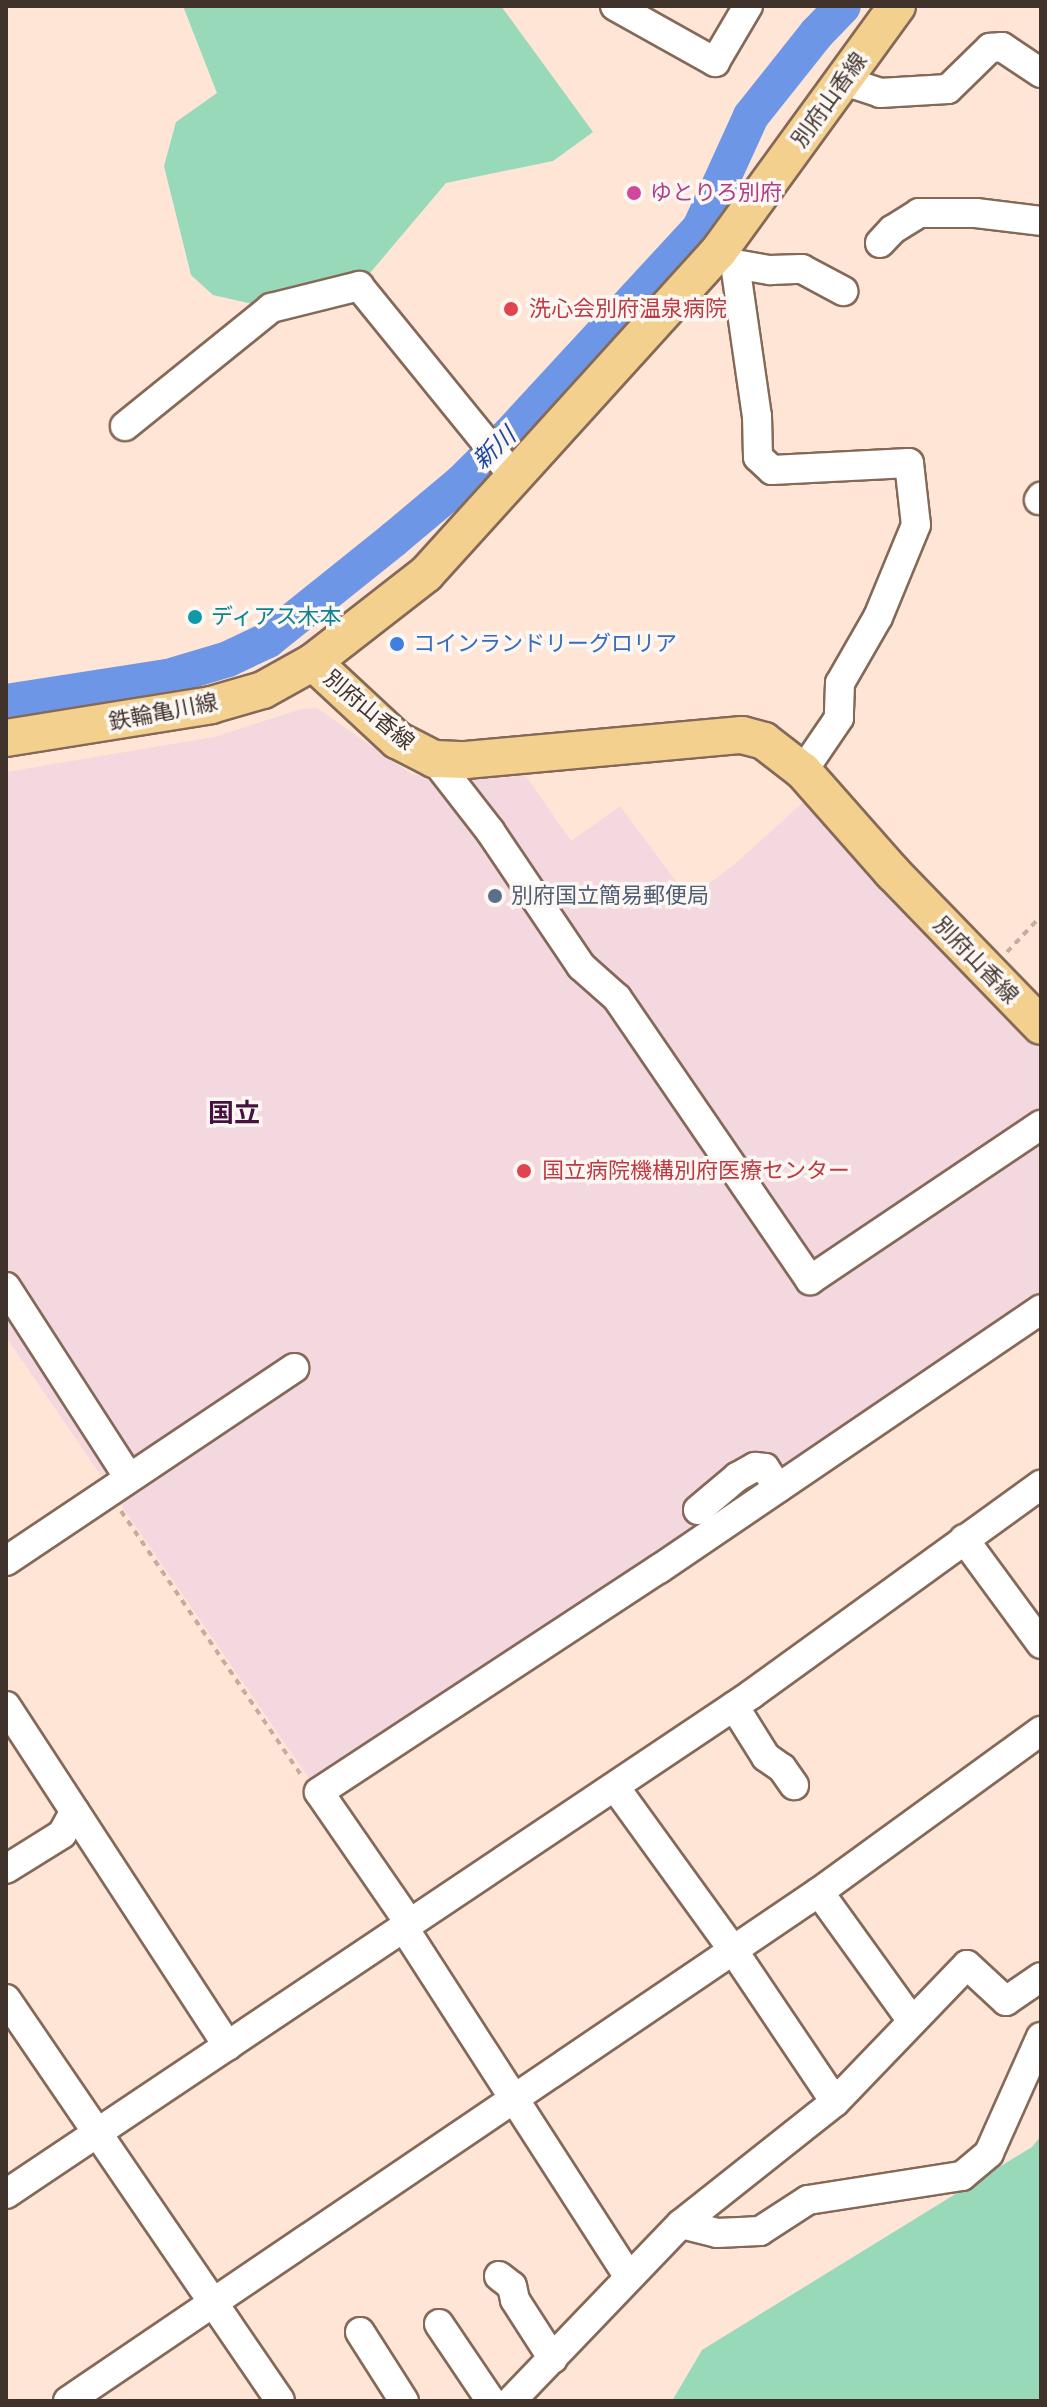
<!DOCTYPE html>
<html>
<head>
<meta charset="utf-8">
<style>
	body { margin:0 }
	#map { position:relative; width:1047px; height:2407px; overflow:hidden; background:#fee5d5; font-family:"Asap Condensed","Noto Sans JP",sans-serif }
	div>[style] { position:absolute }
	.medical>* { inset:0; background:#f3d9df }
	.green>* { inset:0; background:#97d9b8 }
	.river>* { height:36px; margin:-18px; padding:0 18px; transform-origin:18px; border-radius:18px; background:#6d97e6 }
	.path>* { height:4px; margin-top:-2px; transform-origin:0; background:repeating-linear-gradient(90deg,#c2ada0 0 6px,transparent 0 12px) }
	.roads { filter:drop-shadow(2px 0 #856958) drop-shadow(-2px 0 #856958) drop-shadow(0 2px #856958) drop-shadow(0 -2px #856958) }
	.minor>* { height:28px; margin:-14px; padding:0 14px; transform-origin:14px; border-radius:14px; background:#fff }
	.major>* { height:36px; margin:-18px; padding:0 18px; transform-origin:18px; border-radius:18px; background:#f4d08e }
	.dots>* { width:22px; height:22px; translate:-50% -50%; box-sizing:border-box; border:4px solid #fdf7f3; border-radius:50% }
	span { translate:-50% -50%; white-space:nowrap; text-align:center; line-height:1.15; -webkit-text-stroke:7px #fdf7f3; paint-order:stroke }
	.street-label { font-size:22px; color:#3f332b }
	.hotel-label { font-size:22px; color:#b23c85 }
	.left { translate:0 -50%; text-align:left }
	.health-label { font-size:22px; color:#be3a42 }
	.culture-label { font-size:22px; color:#0d838f }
	.shop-label { font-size:22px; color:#366cbe }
	.service-label { font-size:22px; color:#4e5e75 }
	.water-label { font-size:24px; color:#1b48a4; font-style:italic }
	.quarter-label { font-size:26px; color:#45113f; font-weight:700 }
	.frame { position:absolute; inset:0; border:8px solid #3f332b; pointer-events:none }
</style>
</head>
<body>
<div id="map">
	<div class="medical">
		<i style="clip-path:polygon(317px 708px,413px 775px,466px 776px,521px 769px,571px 841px,620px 806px,689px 899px,736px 863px,808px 798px,937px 942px,1041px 1044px,1041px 1298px,764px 1487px,312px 1783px,6px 1337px,6px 772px,214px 737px,301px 709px)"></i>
	</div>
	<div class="green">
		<i style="clip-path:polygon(183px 6px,501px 6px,593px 132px,553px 161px,446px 183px,359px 286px,271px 308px,213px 295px,191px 275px,164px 166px,176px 122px,217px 93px)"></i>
		<i style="clip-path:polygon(1041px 2136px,1041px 2401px,672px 2401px,702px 2350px,1032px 2147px)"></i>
	</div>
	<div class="river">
		<i style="left:6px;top:702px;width:164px;rotate:-8.8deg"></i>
		<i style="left:168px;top:677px;width:63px;rotate:-16.7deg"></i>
		<i style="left:228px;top:659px;width:44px;rotate:-25.4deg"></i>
		<i style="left:268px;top:640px;width:161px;rotate:-38.7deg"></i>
		<i style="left:394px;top:539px;width:89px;rotate:-40deg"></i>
		<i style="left:462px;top:482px;width:68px;rotate:-45deg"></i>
		<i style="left:510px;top:434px;width:280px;rotate:-47.3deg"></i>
		<i style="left:700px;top:228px;width:123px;rotate:-65.5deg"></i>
		<i style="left:751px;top:116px;width:106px;rotate:-51.5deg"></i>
		<i style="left:817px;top:33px;width:37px;rotate:-46deg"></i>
	</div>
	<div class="path">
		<i style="left:1007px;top:952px;width:50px;rotate:-46.6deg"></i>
		<i style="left:121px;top:1511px;width:323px;rotate:55.7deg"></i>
	</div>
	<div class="roads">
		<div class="minor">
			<i style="left:615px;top:6px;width:115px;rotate:29.2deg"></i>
			<i style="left:715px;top:62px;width:65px;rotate:-59.5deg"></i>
			<i style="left:844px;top:81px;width:38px;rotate:18deg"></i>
			<i style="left:880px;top:93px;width:68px;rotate:-3.4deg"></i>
			<i style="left:948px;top:89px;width:59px;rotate:-44.3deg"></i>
			<i style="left:990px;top:48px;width:12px;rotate:-5deg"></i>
			<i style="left:1002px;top:47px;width:47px;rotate:33.7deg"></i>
			<i style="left:880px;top:243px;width:18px;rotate:-47deg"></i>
			<i style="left:892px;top:230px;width:32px;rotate:-32deg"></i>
			<i style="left:919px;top:213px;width:57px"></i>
			<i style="left:976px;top:213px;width:65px;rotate:7deg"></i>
			<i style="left:718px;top:252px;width:21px;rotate:35deg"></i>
			<i style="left:735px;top:264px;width:154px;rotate:81.8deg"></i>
			<i style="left:757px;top:416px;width:41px;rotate:88.6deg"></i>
			<i style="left:758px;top:457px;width:19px;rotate:43deg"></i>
			<i style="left:772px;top:470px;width:137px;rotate:-2.9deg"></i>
			<i style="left:909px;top:463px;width:62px;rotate:83.6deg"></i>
			<i style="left:916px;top:525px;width:100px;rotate:112.4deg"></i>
			<i style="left:878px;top:617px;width:76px;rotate:119.9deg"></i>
			<i style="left:840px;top:683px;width:35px;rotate:92deg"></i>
			<i style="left:839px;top:718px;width:64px;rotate:124.2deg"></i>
			<i style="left:735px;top:264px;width:36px;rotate:10deg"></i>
			<i style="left:770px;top:270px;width:32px;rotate:-2deg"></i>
			<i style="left:802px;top:269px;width:47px;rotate:28.2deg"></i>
			<i style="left:125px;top:426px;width:188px;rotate:-38.9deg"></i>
			<i style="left:271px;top:308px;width:91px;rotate:-14deg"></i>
			<i style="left:359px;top:286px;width:246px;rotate:50.9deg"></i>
			<i style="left:1039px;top:500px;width:4px;rotate:-56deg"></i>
			<i style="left:434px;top:759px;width:91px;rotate:52.1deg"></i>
			<i style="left:490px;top:831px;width:163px;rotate:56deg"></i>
			<i style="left:581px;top:966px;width:48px;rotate:41.6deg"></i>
			<i style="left:617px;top:998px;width:342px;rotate:55.6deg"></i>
			<i style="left:810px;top:1280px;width:278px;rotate:-33.9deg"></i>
			<i style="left:6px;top:1287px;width:227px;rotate:57.2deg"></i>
			<i style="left:698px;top:1510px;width:51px;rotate:-40.2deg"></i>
			<i style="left:737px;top:1477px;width:21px;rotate:-29deg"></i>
			<i style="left:755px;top:1467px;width:10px;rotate:6deg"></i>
			<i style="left:765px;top:1468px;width:24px;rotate:57deg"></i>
			<i style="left:964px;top:1539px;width:130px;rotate:53.7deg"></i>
			<i style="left:6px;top:1561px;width:347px;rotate:-33.8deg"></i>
			<i style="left:6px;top:1706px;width:406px;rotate:56.9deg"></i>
			<i style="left:734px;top:1706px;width:60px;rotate:57.9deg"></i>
			<i style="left:766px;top:1757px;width:19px;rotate:35deg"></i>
			<i style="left:782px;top:1768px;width:21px;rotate:55deg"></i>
			<i style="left:615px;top:1787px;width:201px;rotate:54.1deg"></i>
			<i style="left:733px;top:1950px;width:183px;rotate:56.1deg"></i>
			<i style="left:6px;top:1869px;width:66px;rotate:-32deg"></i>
			<i style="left:62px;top:1834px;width:26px;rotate:-61deg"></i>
			<i style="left:819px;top:1892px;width:159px;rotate:54.2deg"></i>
			<i style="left:410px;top:1924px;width:160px;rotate:-124.6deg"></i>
			<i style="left:319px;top:1792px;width:407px;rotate:-33.3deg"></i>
			<i style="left:659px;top:1569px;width:462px;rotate:-34.2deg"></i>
			<i style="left:404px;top:1928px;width:415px;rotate:57.2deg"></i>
			<i style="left:6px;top:1999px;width:486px;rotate:55.7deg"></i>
			<i style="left:6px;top:2194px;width:898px;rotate:-33.83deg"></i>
			<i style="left:752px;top:1694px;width:357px;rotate:-35.9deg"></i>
			<i style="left:681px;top:2224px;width:37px;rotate:14deg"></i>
			<i style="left:717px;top:2233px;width:43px;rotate:-2.7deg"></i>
			<i style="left:760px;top:2231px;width:57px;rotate:-32.9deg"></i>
			<i style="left:808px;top:2200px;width:156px;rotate:-8.9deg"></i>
			<i style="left:962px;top:2176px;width:35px;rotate:-40deg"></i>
			<i style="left:989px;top:2153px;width:127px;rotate:-65.9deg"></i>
			<i style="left:499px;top:2276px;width:16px;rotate:38deg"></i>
			<i style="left:512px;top:2286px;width:14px;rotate:78deg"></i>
			<i style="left:515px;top:2300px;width:70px;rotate:57.2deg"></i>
			<i style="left:439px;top:2324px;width:93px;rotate:56deg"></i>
			<i style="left:360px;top:2332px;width:82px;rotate:57.5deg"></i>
			<i style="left:68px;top:2401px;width:907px;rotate:-34.13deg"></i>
			<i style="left:819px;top:1892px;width:274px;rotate:-36deg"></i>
			<i style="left:511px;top:2401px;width:245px;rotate:-46.2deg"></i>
			<i style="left:681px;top:2224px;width:196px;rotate:-38.4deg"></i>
			<i style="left:835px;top:2102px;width:190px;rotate:-46.1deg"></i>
			<i style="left:967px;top:1965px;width:53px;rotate:42.7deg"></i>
			<i style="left:1006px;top:2001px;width:42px;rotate:-34.4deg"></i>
		</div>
		<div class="major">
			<i style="left:897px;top:6px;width:304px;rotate:126deg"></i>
			<i style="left:718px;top:252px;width:435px;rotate:132.2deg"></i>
			<i style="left:426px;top:574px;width:143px;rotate:142.1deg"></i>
			<i style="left:313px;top:662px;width:115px;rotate:42.9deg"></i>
			<i style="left:397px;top:740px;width:42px;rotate:27.2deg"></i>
			<i style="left:434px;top:759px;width:32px;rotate:2deg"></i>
			<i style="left:466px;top:760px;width:277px;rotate:-5.2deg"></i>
			<i style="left:742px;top:735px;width:23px;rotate:15deg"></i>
			<i style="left:764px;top:741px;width:49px;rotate:37.6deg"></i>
			<i style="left:803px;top:771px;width:135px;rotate:48.6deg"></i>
			<i style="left:892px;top:872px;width:214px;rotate:45.9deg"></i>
			<i style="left:6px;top:738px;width:208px;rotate:-9.1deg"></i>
			<i style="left:211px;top:705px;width:54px;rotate:-16.1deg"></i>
			<i style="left:263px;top:690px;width:57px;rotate:-29.2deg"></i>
		</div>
	</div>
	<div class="dots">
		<i style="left:634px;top:193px;background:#d1479c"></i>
		<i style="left:511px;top:309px;background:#e0444e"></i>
		<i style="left:195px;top:617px;background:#0f9aa8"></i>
		<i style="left:397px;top:644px;background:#3f7fe0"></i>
		<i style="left:495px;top:896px;background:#5c6f8a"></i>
		<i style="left:524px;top:1171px;background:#e0444e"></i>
	</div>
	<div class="street-label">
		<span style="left:829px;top:100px;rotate:-54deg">別府山香線</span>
		<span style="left:369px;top:710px;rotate:40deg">別府山香線</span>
		<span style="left:163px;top:712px;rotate:-11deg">鉄輪亀川線</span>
		<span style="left:976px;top:960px;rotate:46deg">別府山香線</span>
	</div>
	<div class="hotel-label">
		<span class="left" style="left:650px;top:193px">ゆとりろ別府</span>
	</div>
	<div class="health-label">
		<span class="left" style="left:529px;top:309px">洗心会別府温泉病院</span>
		<span class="left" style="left:542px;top:1171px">国立病院機構別府医療センター</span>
	</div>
	<div class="culture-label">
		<span class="left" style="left:211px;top:617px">ディアス木本</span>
	</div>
	<div class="shop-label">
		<span class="left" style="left:413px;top:644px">コインランドリーグロリア</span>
	</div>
	<div class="service-label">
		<span class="left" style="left:511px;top:896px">別府国立簡易郵便局</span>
	</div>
	<div class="water-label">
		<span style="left:494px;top:448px;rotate:-43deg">新川</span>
	</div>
	<div class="quarter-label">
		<span style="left:234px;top:1114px">国立</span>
	</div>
	<div class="frame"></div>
</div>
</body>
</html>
